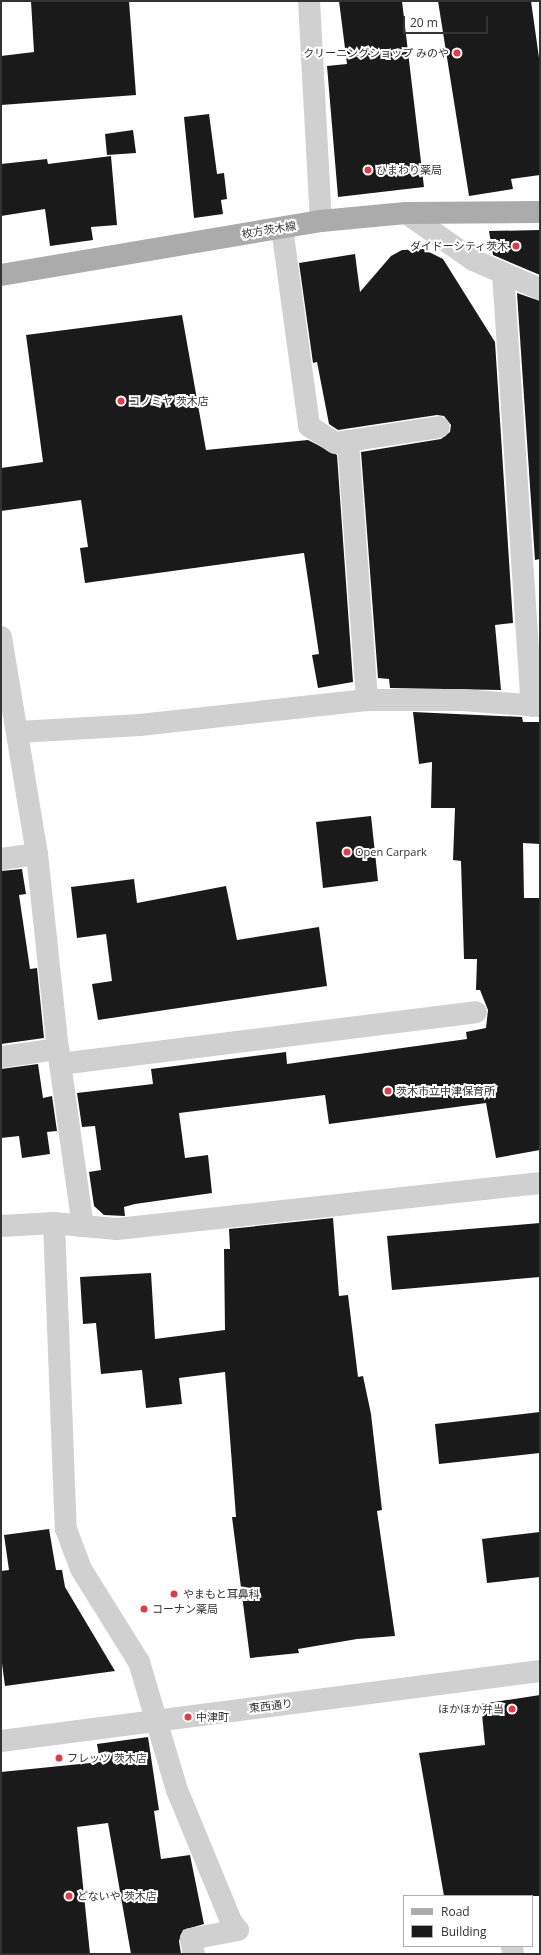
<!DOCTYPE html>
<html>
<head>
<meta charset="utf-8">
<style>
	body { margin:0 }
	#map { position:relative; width:541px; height:1955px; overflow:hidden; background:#fff; font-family:"Open Sans","Noto Sans JP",sans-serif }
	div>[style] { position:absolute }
	.building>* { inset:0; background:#1a1a1a }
	.minor>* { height:22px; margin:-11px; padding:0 11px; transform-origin:11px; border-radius:11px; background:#d0d0d0 }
	.major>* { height:22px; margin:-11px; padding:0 11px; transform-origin:11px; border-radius:11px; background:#ababab }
	.dots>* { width:11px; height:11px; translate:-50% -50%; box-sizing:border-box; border:2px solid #fff; border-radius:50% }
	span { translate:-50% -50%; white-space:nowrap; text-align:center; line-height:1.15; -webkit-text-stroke:4px #fff; paint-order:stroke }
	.poi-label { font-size:11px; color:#333 }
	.right { translate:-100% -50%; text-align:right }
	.left { translate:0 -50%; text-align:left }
	.street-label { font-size:11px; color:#333 }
	.frame { position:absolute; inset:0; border:2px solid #333; pointer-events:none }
	.legend { position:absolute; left:403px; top:1895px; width:130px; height:52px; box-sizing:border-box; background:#fff; border:1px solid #adadad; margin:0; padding:5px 7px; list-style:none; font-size:12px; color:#333 }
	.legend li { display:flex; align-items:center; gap:8px; height:20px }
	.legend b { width:20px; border:1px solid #adadad }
	.scale { position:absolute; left:403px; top:16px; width:85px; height:18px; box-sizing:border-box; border:2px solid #333; border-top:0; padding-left:5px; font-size:12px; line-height:14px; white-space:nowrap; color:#333; -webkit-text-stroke:3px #fff; paint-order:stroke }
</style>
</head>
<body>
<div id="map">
	<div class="building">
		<i style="clip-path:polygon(31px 1px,129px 1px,136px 95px,1px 105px,1px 56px,34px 52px)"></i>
		<i style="clip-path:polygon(339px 1px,402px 1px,424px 187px,338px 197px,327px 66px,347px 64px)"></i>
		<i style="clip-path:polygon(438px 1px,531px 1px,540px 65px,540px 175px,511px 179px,513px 189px,469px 196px)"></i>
		<i style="clip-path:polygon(209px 114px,217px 174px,224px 173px,227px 199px,221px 200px,223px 214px,194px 218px,184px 117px)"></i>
		<i style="clip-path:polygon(133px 130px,136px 153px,107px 155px,105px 134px)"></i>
		<i style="clip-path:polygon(111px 156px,117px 225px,91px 227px,93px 240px,50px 246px,45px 209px,1px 216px,1px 164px,47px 159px,48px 164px)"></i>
		<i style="clip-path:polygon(540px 230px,540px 275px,493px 255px,489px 231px)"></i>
		<i style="clip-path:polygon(423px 249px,443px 259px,495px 342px,513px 623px,495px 625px,501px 690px,390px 688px,389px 679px,378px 678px,361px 452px,441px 439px,450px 432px,451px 425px,444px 416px,437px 415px,338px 430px,329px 424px,317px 362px,313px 363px,299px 263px,355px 254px,360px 292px,391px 256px,402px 250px)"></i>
		<i style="clip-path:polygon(517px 293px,540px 301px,540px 559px,535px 560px)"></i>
		<i style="clip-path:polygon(182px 315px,206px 450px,308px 440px,337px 455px,353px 682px,318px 688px,312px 655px,319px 654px,304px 553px,85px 583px,80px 548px,88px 547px,81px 500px,1px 511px,1px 468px,43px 462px,26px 335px)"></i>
		<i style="clip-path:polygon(413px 712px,522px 717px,523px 722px,540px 722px,540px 844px,523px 843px,524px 898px,540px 898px,540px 1150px,496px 1158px,486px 1103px,329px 1124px,325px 1095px,179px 1113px,185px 1158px,208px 1155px,212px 1193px,135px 1204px,124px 1207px,125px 1216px,104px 1215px,94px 1206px,89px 1172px,101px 1170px,95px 1126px,82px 1127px,77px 1093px,153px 1084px,151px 1069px,286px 1052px,287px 1064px,467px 1039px,466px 1032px,486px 1028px,488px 1010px,480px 990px,476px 990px,477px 959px,464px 959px,461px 861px,453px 860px,455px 808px,431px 808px,432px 762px,419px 764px)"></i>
		<i style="clip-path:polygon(371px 816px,378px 881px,323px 888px,316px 822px)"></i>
		<i style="clip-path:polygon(22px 869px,26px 894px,19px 895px,30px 969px,37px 968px,44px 1038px,1px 1044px,1px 871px)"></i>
		<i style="clip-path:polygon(134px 879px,137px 903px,226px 886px,237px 940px,319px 927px,327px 986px,98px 1020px,92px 984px,112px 981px,106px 934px,77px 938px,71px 887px)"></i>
		<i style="clip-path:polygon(38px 1064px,43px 1098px,52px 1096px,57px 1131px,47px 1132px,50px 1154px,22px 1158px,19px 1136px,1px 1138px,1px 1069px)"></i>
		<i style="clip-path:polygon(333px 1218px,339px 1296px,348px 1295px,358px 1377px,363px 1376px,371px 1414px,382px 1510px,377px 1511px,395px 1636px,357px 1639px,298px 1649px,299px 1653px,250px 1658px,232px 1517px,236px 1517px,225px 1372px,179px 1378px,182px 1404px,146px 1408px,142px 1370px,101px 1374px,96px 1323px,83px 1324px,80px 1277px,151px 1273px,155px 1339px,225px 1330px,224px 1249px,230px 1249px,229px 1229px)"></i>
		<i style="clip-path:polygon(540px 1223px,540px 1277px,392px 1290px,387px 1236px)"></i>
		<i style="clip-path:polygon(540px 1412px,540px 1453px,439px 1464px,435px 1424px)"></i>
		<i style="clip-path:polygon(49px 1529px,56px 1570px,62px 1570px,65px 1587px,115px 1671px,5px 1686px,1px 1656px,1px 1571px,9px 1570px,4px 1535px)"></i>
		<i style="clip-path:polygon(540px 1532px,540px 1577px,487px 1583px,482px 1539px)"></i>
		<i style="clip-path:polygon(540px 1695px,540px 1896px,444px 1896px,419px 1753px,485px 1745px,481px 1704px)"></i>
		<i style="clip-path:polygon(148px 1737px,159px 1810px,154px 1811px,161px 1859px,190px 1855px,204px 1924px,183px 1930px,179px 1941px,181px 1954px,131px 1954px,108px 1823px,77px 1827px,90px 1954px,1px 1954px,1px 1772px,100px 1762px,97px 1744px)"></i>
	</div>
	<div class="minor">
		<i style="left:309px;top:1px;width:220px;rotate:86.9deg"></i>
		<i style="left:406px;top:213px;width:82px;rotate:35deg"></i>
		<i style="left:473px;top:260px;width:73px;rotate:23.4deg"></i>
		<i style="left:282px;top:228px;width:200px;rotate:82.2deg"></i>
		<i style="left:309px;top:426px;width:31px;rotate:33deg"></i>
		<i style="left:335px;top:443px;width:105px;rotate:-8.7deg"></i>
		<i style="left:503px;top:273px;width:434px;rotate:86.2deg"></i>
		<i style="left:348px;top:441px;width:260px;rotate:85.8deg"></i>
		<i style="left:1px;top:637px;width:220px;rotate:80.6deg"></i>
		<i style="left:37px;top:854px;width:196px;rotate:83.9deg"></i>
		<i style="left:58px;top:1049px;width:179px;rotate:82deg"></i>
		<i style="left:83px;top:1226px;width:29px;rotate:-174deg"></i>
		<i style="left:54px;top:1223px;width:53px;rotate:176.8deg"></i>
		<i style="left:19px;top:732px;width:121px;rotate:-3.3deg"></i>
		<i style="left:140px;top:725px;width:228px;rotate:-6.3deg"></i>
		<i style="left:367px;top:700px;width:95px"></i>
		<i style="left:462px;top:700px;width:78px;rotate:4.4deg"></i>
		<i style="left:1px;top:859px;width:36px;rotate:-8deg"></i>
		<i style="left:1px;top:1057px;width:58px;rotate:-8deg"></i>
		<i style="left:60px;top:1064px;width:419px;rotate:-7.1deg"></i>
		<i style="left:54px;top:1223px;width:306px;rotate:87.8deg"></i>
		<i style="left:66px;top:1529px;width:43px;rotate:69.4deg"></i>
		<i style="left:81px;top:1569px;width:110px;rotate:58.1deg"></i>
		<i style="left:139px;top:1662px;width:134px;rotate:73.5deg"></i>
		<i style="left:177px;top:1790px;width:142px;rotate:67.6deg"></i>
		<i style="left:231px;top:1921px;width:11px;rotate:52deg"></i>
		<i style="left:238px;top:1930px;width:48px;rotate:169.2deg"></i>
		<i style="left:191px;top:1939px;width:15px;rotate:79deg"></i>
		<i style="left:83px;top:1226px;width:34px;rotate:5deg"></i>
		<i style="left:117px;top:1229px;width:425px;rotate:-6.2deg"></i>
		<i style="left:1px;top:1741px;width:544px;rotate:-7.4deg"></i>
		<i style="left:512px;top:1946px;width:8px;rotate:83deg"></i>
	</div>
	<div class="major">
		<i style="left:1px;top:275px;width:325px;rotate:-9.6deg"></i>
		<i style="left:321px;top:221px;width:85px;rotate:-5.4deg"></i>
		<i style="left:406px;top:213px;width:134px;rotate:-0.4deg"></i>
	</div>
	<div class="dots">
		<i style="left:457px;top:53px;background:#e63946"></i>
		<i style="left:368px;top:170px;background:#e63946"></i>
		<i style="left:516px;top:246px;background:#e63946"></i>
		<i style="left:121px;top:401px;background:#e63946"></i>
		<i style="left:347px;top:852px;background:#e63946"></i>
		<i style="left:388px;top:1091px;background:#e63946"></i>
		<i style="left:174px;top:1594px;background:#e63946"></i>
		<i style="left:144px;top:1609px;background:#e63946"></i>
		<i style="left:512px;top:1709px;background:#e63946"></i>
		<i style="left:188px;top:1717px;background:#e63946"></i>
		<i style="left:59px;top:1758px;background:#e63946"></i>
		<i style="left:69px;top:1896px;background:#e63946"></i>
	</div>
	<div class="poi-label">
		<span class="right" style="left:449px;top:53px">クリーニングショップ みのや</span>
		<span class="left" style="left:376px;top:170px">ひまわり薬局</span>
		<span class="right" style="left:508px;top:246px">ダイドーシティ茨木</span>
		<span class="left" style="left:129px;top:401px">コノミヤ 茨木店</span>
		<span class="left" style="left:355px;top:852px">Open Carpark</span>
		<span class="left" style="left:396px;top:1091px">茨木市立中津保育所</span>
		<span class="left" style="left:183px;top:1594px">やまもと耳鼻科</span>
		<span class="left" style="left:152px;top:1609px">コーナン薬局</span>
		<span class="right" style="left:504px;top:1709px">ほかほか弁当</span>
		<span class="left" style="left:196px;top:1717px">中津町</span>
		<span class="left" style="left:67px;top:1758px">フレッツ 茨木店</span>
		<span class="left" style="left:77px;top:1896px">どないや 茨木店</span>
	</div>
	<div class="street-label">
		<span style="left:269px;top:230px;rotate:-9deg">枚方茨木線</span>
		<span style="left:271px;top:1706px;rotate:-7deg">東西通り</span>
	</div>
	<div class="frame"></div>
	<ul class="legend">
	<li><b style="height:5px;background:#ababab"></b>Road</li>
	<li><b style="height:11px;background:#1a1a1a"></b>Building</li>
	</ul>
	<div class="scale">20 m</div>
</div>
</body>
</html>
